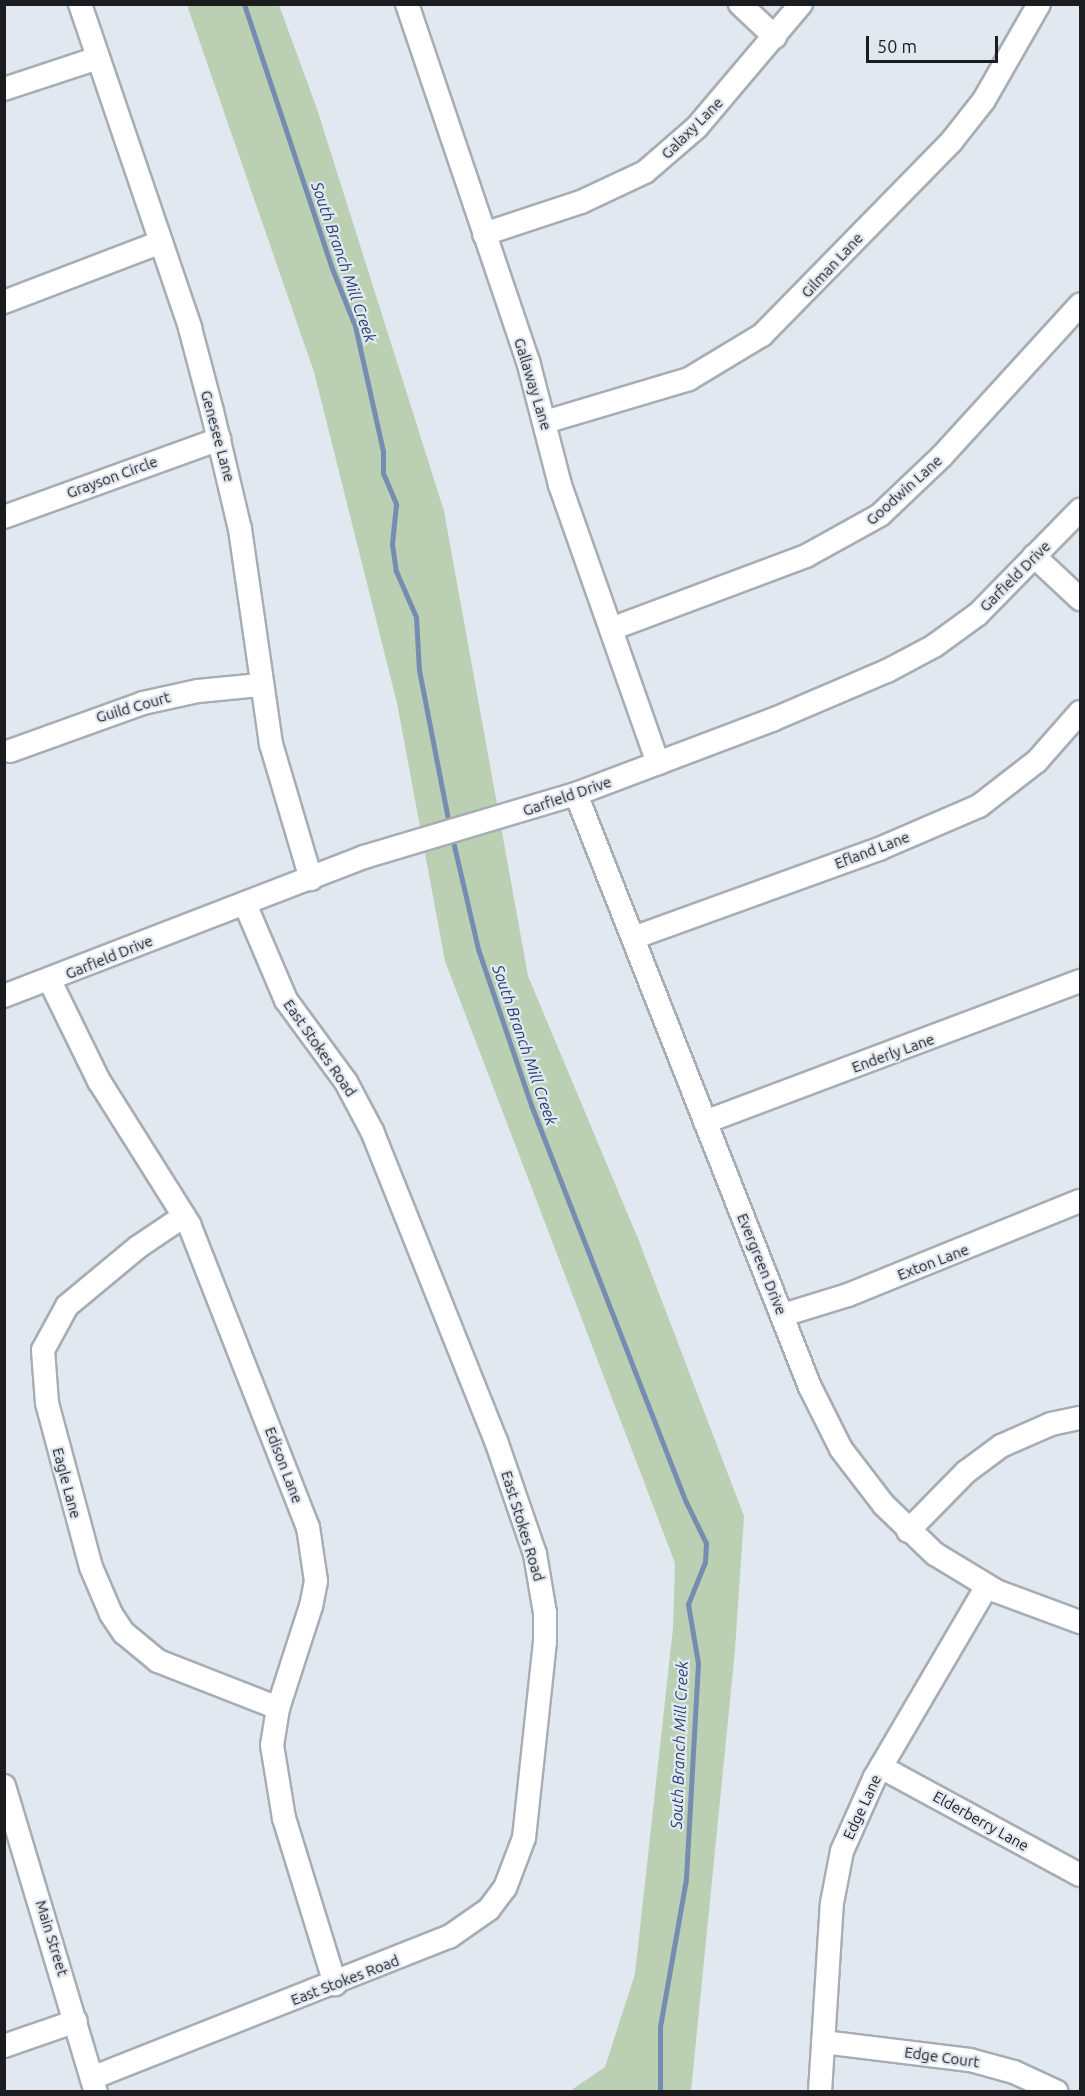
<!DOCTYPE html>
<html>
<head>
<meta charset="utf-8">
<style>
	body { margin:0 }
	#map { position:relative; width:1085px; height:2096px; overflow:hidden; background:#e2e8f0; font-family:Ubuntu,sans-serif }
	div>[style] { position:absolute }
	.green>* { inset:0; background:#bbcfb3 }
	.stream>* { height:5px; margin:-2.5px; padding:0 2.5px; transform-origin:2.5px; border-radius:2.5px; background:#768db1 }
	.roads { filter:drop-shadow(2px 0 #a7adb4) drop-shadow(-2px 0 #a7adb4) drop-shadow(0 2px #a7adb4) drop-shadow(0 -2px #a7adb4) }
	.minor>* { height:22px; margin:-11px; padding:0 11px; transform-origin:11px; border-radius:11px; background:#fff }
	span { translate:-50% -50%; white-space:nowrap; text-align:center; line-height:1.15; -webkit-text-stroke:4.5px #e2e8f0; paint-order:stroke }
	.street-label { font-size:15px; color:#1a1c1f }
	.water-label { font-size:16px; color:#223f70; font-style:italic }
	.frame { position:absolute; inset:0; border:6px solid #1a1c1f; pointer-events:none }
	.scale { position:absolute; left:866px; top:36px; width:132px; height:27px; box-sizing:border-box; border:3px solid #1a1c1f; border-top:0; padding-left:8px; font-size:18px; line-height:21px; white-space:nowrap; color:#1a1c1f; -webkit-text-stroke:4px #e2e8f0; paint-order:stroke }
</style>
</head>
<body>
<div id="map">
	<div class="green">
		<i style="clip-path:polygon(187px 5px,279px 5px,317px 109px,444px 511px,528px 976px,639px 1241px,744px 1516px,735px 1650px,691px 2091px,570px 2091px,605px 2067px,635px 1974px,673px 1628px,675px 1563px,445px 961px,397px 703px,314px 372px)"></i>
	</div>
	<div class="stream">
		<i style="left:244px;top:4px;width:276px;rotate:71.6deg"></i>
		<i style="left:331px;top:266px;width:65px;rotate:68.2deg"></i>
		<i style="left:355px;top:326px;width:128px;rotate:77.4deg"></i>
		<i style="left:383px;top:451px;width:22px;rotate:90deg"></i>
		<i style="left:383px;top:473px;width:34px;rotate:67deg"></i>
		<i style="left:396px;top:504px;width:40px;rotate:95.7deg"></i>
		<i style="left:392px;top:544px;width:27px;rotate:82deg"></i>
		<i style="left:396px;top:571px;width:50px;rotate:66.5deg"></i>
		<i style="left:416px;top:617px;width:53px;rotate:86.8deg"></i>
		<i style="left:419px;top:670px;width:158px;rotate:79deg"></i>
		<i style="left:452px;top:837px;width:115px;rotate:76.9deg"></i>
		<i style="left:478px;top:949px;width:165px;rotate:71.2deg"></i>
		<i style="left:531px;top:1105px;width:426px;rotate:68.7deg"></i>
		<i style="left:686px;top:1502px;width:46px;rotate:64deg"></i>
		<i style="left:706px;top:1543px;width:19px;rotate:93deg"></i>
		<i style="left:705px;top:1562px;width:45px;rotate:112deg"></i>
		<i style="left:688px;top:1604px;width:60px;rotate:80.4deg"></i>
		<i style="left:698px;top:1663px;width:216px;rotate:93.2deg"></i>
		<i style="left:686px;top:1879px;width:149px;rotate:100deg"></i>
		<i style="left:660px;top:2026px;width:66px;rotate:90deg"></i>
	</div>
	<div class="roads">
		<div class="minor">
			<i style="left:80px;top:4px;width:342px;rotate:71.2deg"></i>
			<i style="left:190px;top:328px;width:86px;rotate:75.2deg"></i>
			<i style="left:212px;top:411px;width:121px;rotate:76.7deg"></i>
			<i style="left:240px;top:529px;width:217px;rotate:81.8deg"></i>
			<i style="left:271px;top:744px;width:141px;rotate:73.5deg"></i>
			<i style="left:407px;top:4px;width:377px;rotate:71.3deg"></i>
			<i style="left:528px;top:361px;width:128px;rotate:75.5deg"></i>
			<i style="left:560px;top:485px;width:295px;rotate:70.6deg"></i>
			<i style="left:740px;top:4px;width:48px;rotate:43.3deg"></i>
			<i style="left:4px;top:89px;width:99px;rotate:-18.3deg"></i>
			<i style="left:484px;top:234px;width:102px;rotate:-18.3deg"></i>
			<i style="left:581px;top:202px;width:71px;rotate:-25.1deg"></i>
			<i style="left:645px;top:172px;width:69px;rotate:-40.9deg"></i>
			<i style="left:697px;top:127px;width:161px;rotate:-49.8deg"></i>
			<i style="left:4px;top:302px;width:168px;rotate:-20.9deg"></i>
			<i style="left:545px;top:422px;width:150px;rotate:-16.6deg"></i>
			<i style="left:689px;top:379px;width:85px;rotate:-31.1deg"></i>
			<i style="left:762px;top:335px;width:270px;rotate:-45.6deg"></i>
			<i style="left:951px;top:142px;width:53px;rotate:-51.8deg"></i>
			<i style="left:984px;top:100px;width:111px;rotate:-60.2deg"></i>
			<i style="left:4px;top:517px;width:229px;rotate:-19.9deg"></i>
			<i style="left:1034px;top:556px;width:63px;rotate:43.1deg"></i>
			<i style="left:611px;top:629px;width:208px;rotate:-20.5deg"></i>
			<i style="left:806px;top:556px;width:85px;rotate:-29deg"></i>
			<i style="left:880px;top:515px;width:86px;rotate:-43.6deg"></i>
			<i style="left:942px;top:456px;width:205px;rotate:-47.6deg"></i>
			<i style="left:10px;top:751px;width:141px;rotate:-19.8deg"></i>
			<i style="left:143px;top:703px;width:56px;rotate:-12.3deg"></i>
			<i style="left:198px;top:691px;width:62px;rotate:-5.5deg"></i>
			<i style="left:576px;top:794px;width:637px;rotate:68.47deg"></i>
			<i style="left:810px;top:1387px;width:69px;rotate:63.4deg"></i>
			<i style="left:841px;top:1449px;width:71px;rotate:52.5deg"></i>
			<i style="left:884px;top:1505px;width:71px;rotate:43.9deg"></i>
			<i style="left:935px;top:1554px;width:71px;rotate:31.2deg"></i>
			<i style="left:996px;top:1591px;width:90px;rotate:20.3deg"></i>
			<i style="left:633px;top:938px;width:262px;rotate:-19.9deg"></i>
			<i style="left:879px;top:849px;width:109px;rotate:-23.3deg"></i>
			<i style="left:979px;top:806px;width:73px;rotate:-37.8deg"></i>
			<i style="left:1037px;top:761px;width:65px;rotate:-48.7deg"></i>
			<i style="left:50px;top:981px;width:111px;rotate:63.9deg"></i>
			<i style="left:99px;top:1081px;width:169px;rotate:57.8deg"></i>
			<i style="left:189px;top:1224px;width:326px;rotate:68.6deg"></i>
			<i style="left:308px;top:1527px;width:55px;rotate:81.6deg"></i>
			<i style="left:316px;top:1581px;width:25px;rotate:101deg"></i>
			<i style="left:311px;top:1606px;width:107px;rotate:107.9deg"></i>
			<i style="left:278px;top:1708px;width:37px;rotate:99deg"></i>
			<i style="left:272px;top:1745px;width:74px;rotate:80.7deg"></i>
			<i style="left:284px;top:1818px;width:174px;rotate:72.9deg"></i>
			<i style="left:4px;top:996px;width:386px;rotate:-21.1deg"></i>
			<i style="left:364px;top:857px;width:221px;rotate:-16.6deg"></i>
			<i style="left:576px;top:794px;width:210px;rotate:-20.7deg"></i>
			<i style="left:772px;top:720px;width:125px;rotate:-23.1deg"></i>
			<i style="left:887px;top:671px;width:53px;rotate:-28deg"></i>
			<i style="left:934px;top:646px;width:54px;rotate:-36deg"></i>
			<i style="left:978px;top:614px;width:146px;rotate:-45.6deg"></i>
			<i style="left:705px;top:1122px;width:401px;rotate:-20.6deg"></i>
			<i style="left:184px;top:1216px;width:55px;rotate:146deg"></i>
			<i style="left:138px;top:1247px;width:92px;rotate:140.3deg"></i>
			<i style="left:67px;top:1306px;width:50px;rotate:118.6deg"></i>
			<i style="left:43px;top:1350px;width:53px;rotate:85.7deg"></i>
			<i style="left:47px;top:1403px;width:170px;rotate:75deg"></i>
			<i style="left:91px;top:1567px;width:51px;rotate:66.9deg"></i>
			<i style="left:111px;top:1614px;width:23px;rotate:56deg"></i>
			<i style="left:124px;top:1633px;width:44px;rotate:39.5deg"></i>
			<i style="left:158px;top:1661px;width:129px;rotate:21.4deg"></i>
			<i style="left:783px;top:1315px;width:68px;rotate:-17.1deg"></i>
			<i style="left:848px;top:1295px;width:250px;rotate:-22.1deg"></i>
			<i style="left:908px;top:1531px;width:83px;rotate:-45.5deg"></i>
			<i style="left:966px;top:1472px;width:44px;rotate:-36.6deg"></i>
			<i style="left:1001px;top:1446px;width:55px;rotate:-23.7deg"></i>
			<i style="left:1051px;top:1424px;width:30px;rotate:-12deg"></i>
			<i style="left:881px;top:1767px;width:226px;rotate:28.5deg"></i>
			<i style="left:4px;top:1786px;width:320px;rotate:73.3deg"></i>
			<i style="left:823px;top:2042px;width:148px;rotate:7deg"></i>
			<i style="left:970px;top:2060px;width:46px;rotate:15.3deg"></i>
			<i style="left:1014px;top:2072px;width:47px;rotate:24.9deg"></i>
			<i style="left:4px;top:2046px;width:76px;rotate:-19.1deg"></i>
			<i style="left:92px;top:2078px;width:384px;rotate:-21.6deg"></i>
			<i style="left:449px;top:1937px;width:49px;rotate:-35deg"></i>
			<i style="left:489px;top:1909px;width:26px;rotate:-53deg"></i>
			<i style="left:505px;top:1888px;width:53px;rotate:-69.2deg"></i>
			<i style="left:524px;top:1838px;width:197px;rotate:-83.9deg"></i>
			<i style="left:545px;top:1642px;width:29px;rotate:-90deg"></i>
			<i style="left:545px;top:1613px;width:60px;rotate:-99.6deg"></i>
			<i style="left:535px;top:1554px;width:120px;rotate:-109deg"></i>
			<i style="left:496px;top:1441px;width:332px;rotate:-111.8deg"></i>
			<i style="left:373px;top:1133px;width:58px;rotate:-117.9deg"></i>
			<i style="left:346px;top:1082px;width:102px;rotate:-126.2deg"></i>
			<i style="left:286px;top:1000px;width:104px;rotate:-113.1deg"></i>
			<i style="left:820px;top:2092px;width:189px;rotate:-86.4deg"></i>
			<i style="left:832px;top:1903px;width:53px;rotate:-79.1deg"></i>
			<i style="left:842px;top:1851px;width:81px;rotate:-66deg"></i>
			<i style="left:875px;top:1777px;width:221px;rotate:-59.6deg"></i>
		</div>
	</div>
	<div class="street-label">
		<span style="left:692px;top:128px;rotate:-45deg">Galaxy Lane</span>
		<span style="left:832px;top:265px;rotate:-47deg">Gilman Lane</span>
		<span style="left:533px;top:384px;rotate:73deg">Gallaway Lane</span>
		<span style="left:218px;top:436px;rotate:75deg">Genesee Lane</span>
		<span style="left:112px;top:477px;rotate:-20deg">Grayson Circle</span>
		<span style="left:904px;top:490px;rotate:-42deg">Goodwin Lane</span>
		<span style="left:1015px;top:576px;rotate:-45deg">Garfield Drive</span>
		<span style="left:133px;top:707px;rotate:-16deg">Guild Court</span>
		<span style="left:567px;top:796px;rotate:-19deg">Garfield Drive</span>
		<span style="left:872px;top:850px;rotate:-21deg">Efland Lane</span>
		<span style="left:109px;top:957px;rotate:-22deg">Garfield Drive</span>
		<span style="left:320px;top:1048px;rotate:55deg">East Stokes Road</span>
		<span style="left:893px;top:1053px;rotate:-20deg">Enderly Lane</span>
		<span style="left:933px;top:1262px;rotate:-21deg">Exton Lane</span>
		<span style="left:762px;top:1264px;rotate:68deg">Evergreen Drive</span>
		<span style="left:284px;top:1465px;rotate:69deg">Edison Lane</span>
		<span style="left:67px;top:1483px;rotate:75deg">Eagle Lane</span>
		<span style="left:523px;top:1526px;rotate:73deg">East Stokes Road</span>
		<span style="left:862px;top:1807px;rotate:-65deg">Edge Lane</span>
		<span style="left:981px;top:1821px;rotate:29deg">Elderberry Lane</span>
		<span style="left:52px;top:1938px;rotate:73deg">Main Street</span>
		<span style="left:345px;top:1980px;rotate:-21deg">East Stokes Road</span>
		<span style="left:942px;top:2057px;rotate:8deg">Edge Court</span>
	</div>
	<div class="water-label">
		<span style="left:344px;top:262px;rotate:71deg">South Branch Mill Creek</span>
		<span style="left:525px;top:1045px;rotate:71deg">South Branch Mill Creek</span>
		<span style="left:679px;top:1745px;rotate:-88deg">South Branch Mill Creek</span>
	</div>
	<div class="frame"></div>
	<div class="scale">50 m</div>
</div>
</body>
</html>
